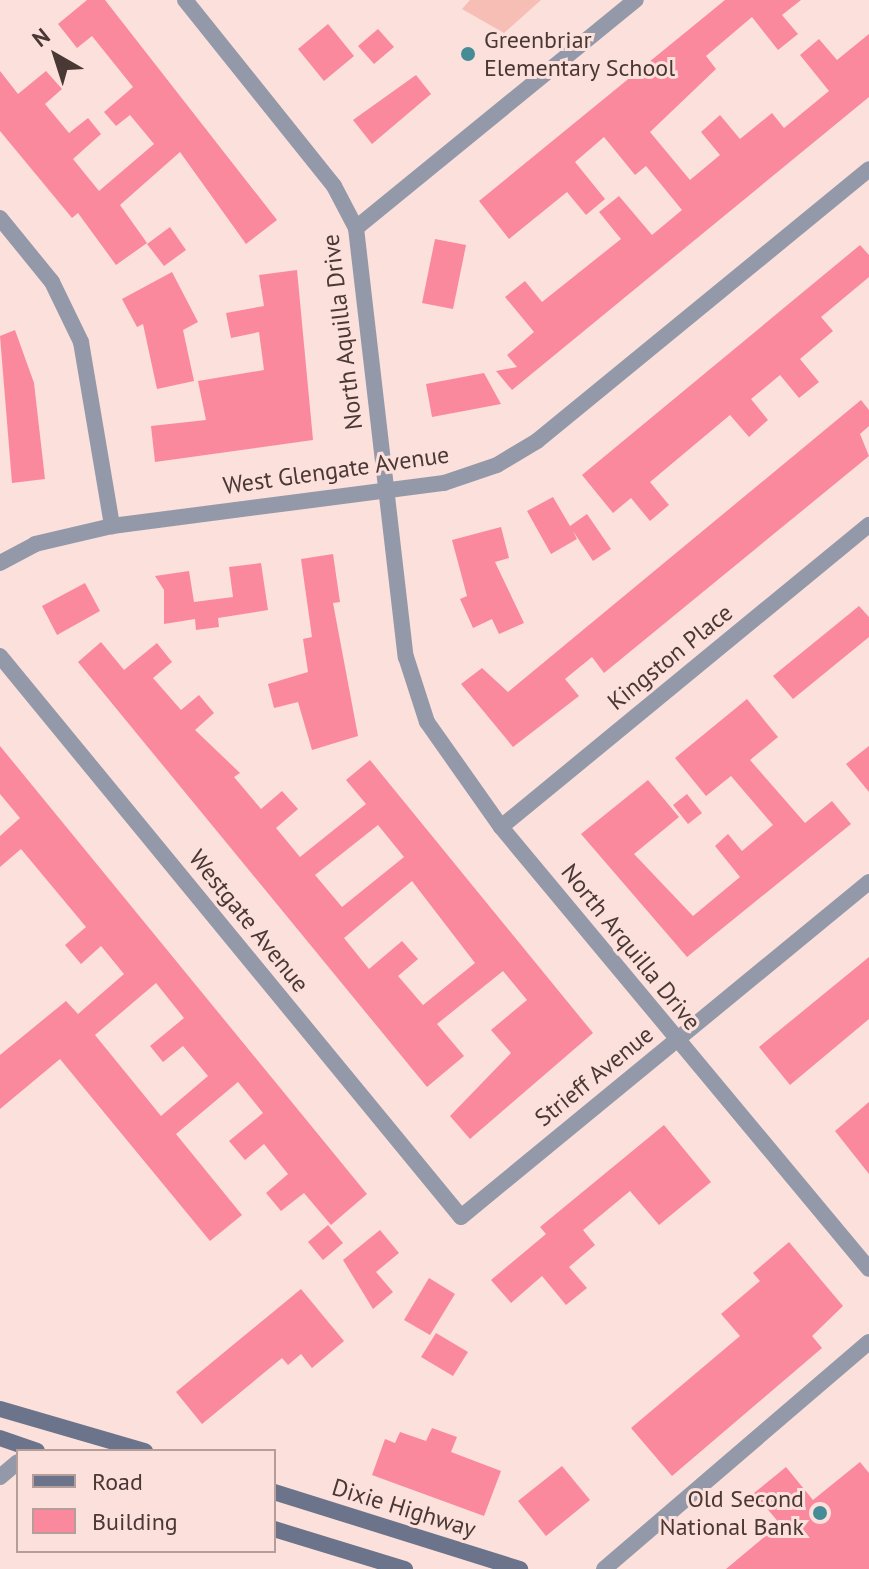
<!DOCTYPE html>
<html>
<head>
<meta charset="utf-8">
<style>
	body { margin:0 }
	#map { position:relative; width:869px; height:1569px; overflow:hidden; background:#fce0db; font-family:"PT Sans",sans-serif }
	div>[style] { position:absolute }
	.green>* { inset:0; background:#f6beb5 }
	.building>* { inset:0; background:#fa899e }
	.minor>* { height:16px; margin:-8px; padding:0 8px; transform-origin:8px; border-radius:8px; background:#9399a9 }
	.secondary>* { height:16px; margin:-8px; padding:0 8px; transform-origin:8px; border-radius:8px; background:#6b748a }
	.dots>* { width:22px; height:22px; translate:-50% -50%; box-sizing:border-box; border:4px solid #fce0db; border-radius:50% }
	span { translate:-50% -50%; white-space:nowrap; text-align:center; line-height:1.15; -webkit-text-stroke:6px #fce0db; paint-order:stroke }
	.poi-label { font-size:24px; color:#4a3835 }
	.left { translate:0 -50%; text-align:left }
	.right { translate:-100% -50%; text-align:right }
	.street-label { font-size:24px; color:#4a3835 }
	.legend { position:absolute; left:16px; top:1449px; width:260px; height:104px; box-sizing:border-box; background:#fce0db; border:2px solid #b59d99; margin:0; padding:10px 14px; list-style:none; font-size:24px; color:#4a3835 }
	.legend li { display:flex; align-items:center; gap:16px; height:40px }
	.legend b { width:40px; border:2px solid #b59d99 }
	.north { position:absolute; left:16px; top:16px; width:80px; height:80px; -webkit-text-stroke:6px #fce0db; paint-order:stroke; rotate:321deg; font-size:22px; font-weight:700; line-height:32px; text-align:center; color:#4a3835 }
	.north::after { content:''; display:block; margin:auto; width:28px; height:36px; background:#4a3835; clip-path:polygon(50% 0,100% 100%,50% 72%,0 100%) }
</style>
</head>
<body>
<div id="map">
	<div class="green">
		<i style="clip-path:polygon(470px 0,541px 0,504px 33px,462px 9px)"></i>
	</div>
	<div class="building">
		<i style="clip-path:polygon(87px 0,105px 0,277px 220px,246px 244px,180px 152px,120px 205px,147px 243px,116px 265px,78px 213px,72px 218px,0 131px,0 71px,18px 94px,46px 71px,62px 89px,45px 104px,69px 133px,88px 118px,101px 134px,73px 159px,99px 191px,154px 144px,130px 115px,116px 126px,104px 112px,133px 87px,92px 36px,77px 48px,58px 24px)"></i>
		<i style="clip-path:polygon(725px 0,801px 0,782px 15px,798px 34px,778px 50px,752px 17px,706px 56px,716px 69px,650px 132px,690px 180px,720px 155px,701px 132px,720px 115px,740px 139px,772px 113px,784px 128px,829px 91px,800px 55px,819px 39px,837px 60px,869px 34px,869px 97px,512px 390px,496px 371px,517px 367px,507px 355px,534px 332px,505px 297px,525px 281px,542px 302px,621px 239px,599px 212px,619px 196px,652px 235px,682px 210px,646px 166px,635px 175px,604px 137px,575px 162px,605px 199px,586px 215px,567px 192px,509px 239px,479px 201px)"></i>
		<i style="clip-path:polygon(328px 24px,354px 56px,324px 81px,298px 49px)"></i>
		<i style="clip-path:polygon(378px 29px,394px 47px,374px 64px,358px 46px)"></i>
		<i style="clip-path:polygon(416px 75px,431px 94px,372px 144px,353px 120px)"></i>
		<i style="clip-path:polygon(170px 227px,186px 250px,164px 266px,147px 244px)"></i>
		<i style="clip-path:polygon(435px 239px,466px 245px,453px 309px,422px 303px)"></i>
		<i style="clip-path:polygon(860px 245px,869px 255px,869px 277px,821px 317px,833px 331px,800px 359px,819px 382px,799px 398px,780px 375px,751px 399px,768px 420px,749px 437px,730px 415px,650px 482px,669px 505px,650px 521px,631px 498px,613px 513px,582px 475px)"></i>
		<i style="clip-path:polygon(297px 270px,313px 440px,155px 462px,151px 426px,206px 420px,198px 381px,264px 370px,259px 332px,231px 338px,226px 313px,264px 306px,259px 275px)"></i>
		<i style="clip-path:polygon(172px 272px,198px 322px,183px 330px,194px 381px,157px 389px,143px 324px,137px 327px,122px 299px)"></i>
		<i style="clip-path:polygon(15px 330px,34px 383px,45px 479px,12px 483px,0 336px)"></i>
		<i style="clip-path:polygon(484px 373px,501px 404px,432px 417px,426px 384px)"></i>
		<i style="clip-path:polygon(861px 400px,869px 410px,869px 426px,860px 434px,869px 456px,604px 673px,592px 657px,565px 679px,579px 696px,513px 747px,461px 684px,482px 668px,508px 692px)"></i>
		<i style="clip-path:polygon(553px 497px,570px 526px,587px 514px,611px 549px,593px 561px,573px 531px,577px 539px,551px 554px,527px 511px)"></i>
		<i style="clip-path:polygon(501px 527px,509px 558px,495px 562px,524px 623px,499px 634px,492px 619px,473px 628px,460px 599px,467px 596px,452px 540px)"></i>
		<i style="clip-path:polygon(333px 554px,340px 602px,333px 603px,358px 736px,312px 750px,298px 702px,274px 708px,268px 684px,308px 672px,303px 639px,312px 637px,301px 559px)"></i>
		<i style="clip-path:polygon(261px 563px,268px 610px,218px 618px,219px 627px,196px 630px,195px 619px,164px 624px,164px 590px,155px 576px,189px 571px,194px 602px,233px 597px,229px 567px)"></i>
		<i style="clip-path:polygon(85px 583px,100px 611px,57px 635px,42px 606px)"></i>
		<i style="clip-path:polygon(859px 606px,869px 617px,869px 637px,793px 699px,773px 676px)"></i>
		<i style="clip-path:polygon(evenodd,101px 642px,124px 670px,157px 643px,172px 662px,153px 678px,181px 710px,199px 695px,214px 713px,195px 730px,240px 773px,234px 777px,261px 809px,282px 791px,298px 809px,276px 828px,300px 857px,366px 804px,346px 780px,370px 760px,593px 1033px,470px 1139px,450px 1116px,511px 1053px,491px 1030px,527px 1000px,503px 971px,437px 1024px,464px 1056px,427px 1087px,78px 662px,101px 642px,378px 825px,404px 857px,342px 907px,315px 875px,378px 825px,101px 642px,412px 881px,475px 963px,423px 1005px,398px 976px,418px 959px,402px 941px,369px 969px,344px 938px,412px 881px)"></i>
		<i style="clip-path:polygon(747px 699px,778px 737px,750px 760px,805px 823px,832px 801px,851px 824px,687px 957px,581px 834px,648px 780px,679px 817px,634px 854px,693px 916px,740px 877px,715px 846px,728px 834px,742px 851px,773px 825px,731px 776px,706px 796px,675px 758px)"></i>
		<i style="clip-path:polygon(evenodd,0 746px,367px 1194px,331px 1225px,304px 1193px,281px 1211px,266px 1193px,288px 1174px,264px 1144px,245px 1160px,229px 1141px,263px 1113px,238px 1082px,176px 1134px,242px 1215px,210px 1241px,60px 1059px,0 1109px,0 1055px,66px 1001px,78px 1014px,124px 974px,101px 946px,81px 964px,65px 945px,86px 927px,21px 849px,0 867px,0 836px,20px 818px,0 794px,0 746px,156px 983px,184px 1018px,150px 1046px,163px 1062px,183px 1046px,208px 1076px,161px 1116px,95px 1035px,156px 983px)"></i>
		<i style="clip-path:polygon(869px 746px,869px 792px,846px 764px)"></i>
		<i style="clip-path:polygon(687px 794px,702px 813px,688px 824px,673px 805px)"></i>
		<i style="clip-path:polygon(869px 957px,869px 1019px,790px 1085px,759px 1047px)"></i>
		<i style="clip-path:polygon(869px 1102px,869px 1174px,835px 1131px)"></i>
		<i style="clip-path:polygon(664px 1125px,711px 1182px,659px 1225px,630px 1191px,583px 1230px,595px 1245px,569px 1267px,587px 1288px,566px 1305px,542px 1276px,511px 1303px,491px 1280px,546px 1234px,540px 1227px)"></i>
		<i style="clip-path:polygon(328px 1225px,343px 1243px,323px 1260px,308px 1242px)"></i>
		<i style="clip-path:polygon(380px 1230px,399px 1253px,376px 1272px,393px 1292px,373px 1309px,343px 1260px)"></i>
		<i style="clip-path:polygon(789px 1242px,843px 1306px,812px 1336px,822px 1348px,672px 1476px,631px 1428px,740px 1336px,721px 1314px,760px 1281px,753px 1273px)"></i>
		<i style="clip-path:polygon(429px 1278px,455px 1294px,430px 1335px,404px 1320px)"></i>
		<i style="clip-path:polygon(301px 1289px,344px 1341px,312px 1368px,301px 1354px,288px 1365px,282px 1358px,202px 1424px,176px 1392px)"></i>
		<i style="clip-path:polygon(436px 1333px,468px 1352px,453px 1376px,421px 1357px)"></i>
		<i style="clip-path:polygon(432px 1428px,457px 1437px,451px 1452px,501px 1471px,484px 1516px,372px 1475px,385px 1439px,395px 1443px,400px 1432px,426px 1441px)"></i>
		<i style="clip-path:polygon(860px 1462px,869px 1473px,869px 1569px,726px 1569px,780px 1524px,754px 1493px,786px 1467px,813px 1500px)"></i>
		<i style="clip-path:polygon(562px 1466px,590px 1500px,546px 1536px,518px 1501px)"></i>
	</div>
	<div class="minor">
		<i style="left:185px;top:0;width:238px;rotate:51.3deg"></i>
		<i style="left:334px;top:186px;width:47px;rotate:62.4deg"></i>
		<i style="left:356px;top:228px;width:432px;rotate:83.4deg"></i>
		<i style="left:406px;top:657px;width:68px;rotate:72.1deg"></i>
		<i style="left:427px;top:722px;width:128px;rotate:54.8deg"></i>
		<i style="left:501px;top:827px;width:575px;rotate:50.22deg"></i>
		<i style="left:0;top:218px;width:82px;rotate:50.9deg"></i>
		<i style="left:52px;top:282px;width:67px;rotate:64.2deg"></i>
		<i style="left:81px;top:342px;width:187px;rotate:80.4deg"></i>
		<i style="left:356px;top:228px;width:361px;rotate:-39.2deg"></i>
		<i style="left:0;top:563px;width:40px;rotate:-28deg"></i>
		<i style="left:35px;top:544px;width:79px;rotate:-13.2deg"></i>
		<i style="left:112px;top:526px;width:335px;rotate:-7.4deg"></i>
		<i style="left:444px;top:483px;width:56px;rotate:-18.8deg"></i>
		<i style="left:497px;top:465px;width:47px;rotate:-31deg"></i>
		<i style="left:537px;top:441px;width:429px;rotate:-39.3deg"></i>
		<i style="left:0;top:656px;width:726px;rotate:50.59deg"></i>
		<i style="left:461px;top:1217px;width:528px;rotate:-39.39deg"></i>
		<i style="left:501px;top:827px;width:476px;rotate:-39.4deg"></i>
		<i style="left:0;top:1477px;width:23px;rotate:-40deg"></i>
		<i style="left:604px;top:1569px;width:349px;rotate:-40.6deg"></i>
	</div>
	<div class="secondary">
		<i style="left:0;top:1409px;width:151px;rotate:16.2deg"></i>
		<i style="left:0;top:1438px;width:39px;rotate:19deg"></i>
		<i style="left:274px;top:1492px;width:258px;rotate:17.4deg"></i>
		<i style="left:274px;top:1529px;width:137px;rotate:17deg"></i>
	</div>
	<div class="dots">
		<i style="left:468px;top:54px;background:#468c97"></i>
		<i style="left:820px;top:1513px;background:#468c97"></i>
	</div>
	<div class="poi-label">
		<span class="left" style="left:484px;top:54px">Greenbriar<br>Elementary School</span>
		<span class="right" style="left:804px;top:1513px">Old Second<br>National Bank</span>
	</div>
	<div class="street-label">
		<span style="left:342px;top:332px;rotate:-97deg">North Aquilla Drive</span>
		<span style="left:336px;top:470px;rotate:-8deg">West Glengate Avenue</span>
		<span style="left:670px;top:657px;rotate:-39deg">Kingston Place</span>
		<span style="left:249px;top:921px;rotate:51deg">Westgate Avenue</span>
		<span style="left:631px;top:947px;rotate:51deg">North Arquilla Drive</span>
		<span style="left:594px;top:1076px;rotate:-39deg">Strieff Avenue</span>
		<span style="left:404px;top:1508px;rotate:17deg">Dixie Highway</span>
	</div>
	<ul class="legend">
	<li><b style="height:10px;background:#6b748a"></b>Road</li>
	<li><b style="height:22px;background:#fa899e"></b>Building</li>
	</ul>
	<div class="north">N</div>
</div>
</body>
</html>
